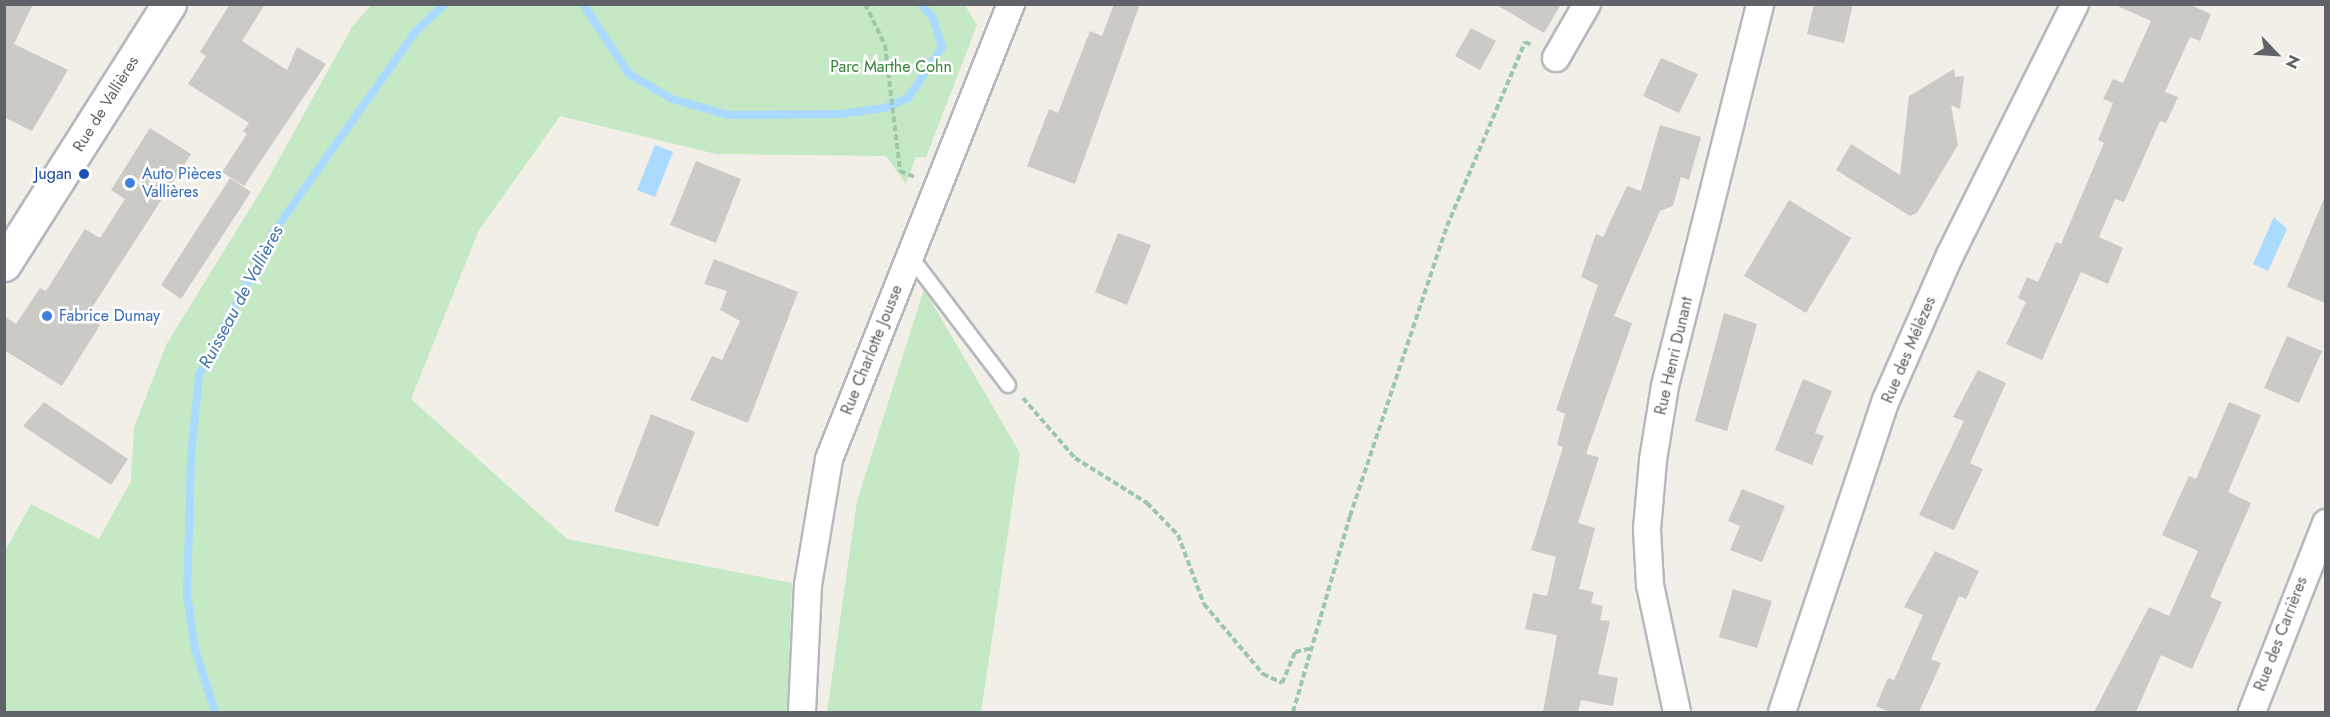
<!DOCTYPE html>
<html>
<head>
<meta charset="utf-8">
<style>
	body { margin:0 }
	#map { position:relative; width:2330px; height:717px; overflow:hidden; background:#f1efe8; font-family:Jost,sans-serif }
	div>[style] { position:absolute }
	.green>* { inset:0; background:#c5e8c5 }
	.water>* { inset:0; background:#aadaff }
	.stream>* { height:8px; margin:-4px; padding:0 4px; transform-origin:4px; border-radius:4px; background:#aadaff }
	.building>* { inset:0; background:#cccac5 }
	.path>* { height:4px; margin-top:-2px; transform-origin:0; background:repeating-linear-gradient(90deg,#9cc7a9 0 6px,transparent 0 9px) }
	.roads { filter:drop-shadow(2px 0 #b5b8bc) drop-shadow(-2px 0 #b5b8bc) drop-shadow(0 2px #b5b8bc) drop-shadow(0 -2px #b5b8bc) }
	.service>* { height:14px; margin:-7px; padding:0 7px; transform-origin:7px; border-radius:7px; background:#fff }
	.minor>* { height:26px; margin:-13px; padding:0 13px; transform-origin:13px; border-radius:13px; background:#fff }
	.secondary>* { height:33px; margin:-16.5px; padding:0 16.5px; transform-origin:16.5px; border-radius:16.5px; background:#fff }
	.dots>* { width:16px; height:16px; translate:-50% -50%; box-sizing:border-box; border:3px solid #fff; border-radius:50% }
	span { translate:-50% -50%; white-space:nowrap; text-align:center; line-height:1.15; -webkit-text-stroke:5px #fff; paint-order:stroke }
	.park-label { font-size:16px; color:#348238 }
	.street-label { font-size:16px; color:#5f6368 }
	.transit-label { font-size:16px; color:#164399 }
	.right { translate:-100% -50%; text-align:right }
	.shop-label { font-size:16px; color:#366cbe }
	.left { translate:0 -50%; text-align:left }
	.water-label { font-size:18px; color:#4174aa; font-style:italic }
	.frame { position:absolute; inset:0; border:6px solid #5f6368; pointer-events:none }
	.north { position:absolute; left:2246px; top:24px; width:60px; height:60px; -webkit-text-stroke:4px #fff; paint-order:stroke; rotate:115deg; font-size:16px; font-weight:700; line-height:24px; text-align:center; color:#5f6368 }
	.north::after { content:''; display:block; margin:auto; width:21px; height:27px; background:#5f6368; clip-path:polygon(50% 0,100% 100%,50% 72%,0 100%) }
</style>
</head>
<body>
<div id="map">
	<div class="green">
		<i style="clip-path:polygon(371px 5px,964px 4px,977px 25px,926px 157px,916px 157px,906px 184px,886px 156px,716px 154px,560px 116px,479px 230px,411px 399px,567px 539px,792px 583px,787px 712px,5px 712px,5px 551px,31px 504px,99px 539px,131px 481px,134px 428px,166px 345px,267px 181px,352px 27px)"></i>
		<i style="clip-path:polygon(924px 289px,1020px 453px,981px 712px,827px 712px,857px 501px)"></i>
	</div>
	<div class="water">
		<i style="clip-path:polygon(655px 145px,673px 152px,655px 197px,637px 190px)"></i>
		<i style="clip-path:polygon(2274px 217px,2287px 229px,2268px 271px,2253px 264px)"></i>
	</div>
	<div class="stream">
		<i style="left:583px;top:4px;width:84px;rotate:56.7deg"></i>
		<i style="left:629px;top:74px;width:50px;rotate:30.2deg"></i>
		<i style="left:672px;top:99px;width:58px;rotate:15.9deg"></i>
		<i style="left:728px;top:115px;width:113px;rotate:-0.5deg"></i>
		<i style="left:841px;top:114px;width:43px;rotate:-7.9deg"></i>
		<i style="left:884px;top:108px;width:26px;rotate:-23deg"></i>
		<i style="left:908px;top:98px;width:61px;rotate:-56.3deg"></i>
		<i style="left:942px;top:47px;width:30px;rotate:-107deg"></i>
		<i style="left:933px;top:18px;width:18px;rotate:-131deg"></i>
		<i style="left:215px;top:712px;width:66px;rotate:-107.6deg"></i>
		<i style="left:195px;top:649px;width:55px;rotate:-98.4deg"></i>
		<i style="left:187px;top:595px;width:138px;rotate:-88.3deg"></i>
		<i style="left:191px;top:457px;width:82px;rotate:-84.4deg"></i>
		<i style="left:199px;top:375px;width:160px;rotate:-62.5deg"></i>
		<i style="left:273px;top:233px;width:247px;rotate:-54.7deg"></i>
		<i style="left:416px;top:31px;width:40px;rotate:-43deg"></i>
	</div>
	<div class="building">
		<i style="clip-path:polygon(4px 4px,33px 4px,14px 44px,68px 70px,32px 131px,4px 117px)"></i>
		<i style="clip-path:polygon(230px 4px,265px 4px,242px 41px,287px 70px,297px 47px,326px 64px,244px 186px,222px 172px,247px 134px,243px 131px,249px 123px,188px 84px,206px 56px,200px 52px)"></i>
		<i style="clip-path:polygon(1114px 4px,1140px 4px,1075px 184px,1027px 166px,1049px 109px,1058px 113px,1090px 31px,1102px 36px)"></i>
		<i style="clip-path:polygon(1495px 4px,1561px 4px,1544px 33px)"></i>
		<i style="clip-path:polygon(1814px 4px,1853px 4px,1844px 43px,1807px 34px)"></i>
		<i style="clip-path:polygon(2113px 4px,2188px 4px,2211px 14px,2200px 41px,2190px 37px,2165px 92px,2178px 97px,2166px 123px,2160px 121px,2124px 202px,2115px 199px,2099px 237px,2123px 248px,2108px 284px,2081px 272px,2042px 360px,2006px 344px,2026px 302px,2018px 298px,2027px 277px,2038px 282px,2056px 242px,2061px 244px,2104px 143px,2098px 140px,2113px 103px,2103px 99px,2113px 79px,2123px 83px,2151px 21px)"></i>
		<i style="clip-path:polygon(1471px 28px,1496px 41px,1480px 70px,1455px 56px)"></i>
		<i style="clip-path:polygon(1661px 58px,1698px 74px,1679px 113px,1643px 96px)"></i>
		<i style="clip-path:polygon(1954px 69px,1955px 77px,1964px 76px,1960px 109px,1951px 105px,1958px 145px,1917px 213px,1910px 216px,1836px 170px,1851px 144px,1900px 175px,1909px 96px)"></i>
		<i style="clip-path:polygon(1660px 125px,1701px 137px,1689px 180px,1681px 177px,1673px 206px,1660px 211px,1614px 316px,1632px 323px,1586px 454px,1599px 457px,1578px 523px,1595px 528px,1579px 589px,1594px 592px,1591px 603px,1603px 606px,1600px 620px,1610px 621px,1598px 674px,1618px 678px,1613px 706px,1581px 700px,1578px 712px,1543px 712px,1557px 635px,1525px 629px,1533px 593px,1547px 596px,1556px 557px,1531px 550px,1563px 447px,1557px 445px,1565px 414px,1556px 410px,1598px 285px,1581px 277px,1596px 234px,1603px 237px,1627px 186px,1641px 191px)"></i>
		<i style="clip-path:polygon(150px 128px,191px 154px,86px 317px,100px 325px,62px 386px,4px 350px,4px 316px,16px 324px,40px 288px,46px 291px,85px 229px,100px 238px,125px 199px,111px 190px)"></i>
		<i style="clip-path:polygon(696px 161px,741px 179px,716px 243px,670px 225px)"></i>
		<i style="clip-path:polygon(230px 178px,251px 192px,181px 299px,161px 285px)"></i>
		<i style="clip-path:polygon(2325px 196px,2325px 303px,2287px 287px)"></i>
		<i style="clip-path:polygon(1789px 200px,1851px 238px,1806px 313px,1744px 276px)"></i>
		<i style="clip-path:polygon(1118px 233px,1151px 245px,1127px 305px,1095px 292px)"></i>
		<i style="clip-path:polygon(714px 259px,798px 292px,748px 423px,690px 400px,712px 356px,722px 360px,740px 321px,720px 310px,727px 291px,704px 284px)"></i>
		<i style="clip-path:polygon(1724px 313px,1757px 324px,1727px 431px,1695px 421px)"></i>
		<i style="clip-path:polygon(2287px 336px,2322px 351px,2299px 403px,2264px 388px)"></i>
		<i style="clip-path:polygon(1978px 370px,2006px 383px,1970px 463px,1983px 469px,1954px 530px,1919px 515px,1964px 421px,1953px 417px)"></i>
		<i style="clip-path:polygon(1803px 379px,1832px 391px,1815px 433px,1824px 436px,1812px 465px,1775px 450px)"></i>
		<i style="clip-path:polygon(44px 402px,128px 459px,111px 485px,23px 426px)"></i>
		<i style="clip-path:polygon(2229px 402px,2261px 415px,2228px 492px,2251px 503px,2210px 597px,2222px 602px,2192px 669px,2161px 655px,2136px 712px,2094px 712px,2149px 607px,2169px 616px,2198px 551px,2162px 535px,2189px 476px,2196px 479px)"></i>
		<i style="clip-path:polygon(651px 414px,695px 432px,658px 527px,614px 511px)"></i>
		<i style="clip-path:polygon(1742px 489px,1785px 506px,1762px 562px,1730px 550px,1740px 526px,1728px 521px)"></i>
		<i style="clip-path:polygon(1935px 551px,1979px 571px,1966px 599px,1959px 596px,1931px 659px,1941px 663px,1919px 712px,1890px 712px,1876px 706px,1888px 678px,1894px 680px,1923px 615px,1904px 607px)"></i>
		<i style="clip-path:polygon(1733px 589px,1772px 601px,1757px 648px,1719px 637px)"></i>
	</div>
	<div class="path">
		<i style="left:865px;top:4px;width:46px;rotate:64deg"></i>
		<i style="left:885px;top:45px;width:127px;rotate:83.2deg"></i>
		<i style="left:900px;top:171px;width:16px;rotate:22deg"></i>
		<i style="left:1023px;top:398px;width:79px;rotate:49.1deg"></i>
		<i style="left:1075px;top:458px;width:85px;rotate:32deg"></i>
		<i style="left:1147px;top:503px;width:45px;rotate:45.9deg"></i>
		<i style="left:1178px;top:535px;width:74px;rotate:69.4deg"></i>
		<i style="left:1204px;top:604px;width:92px;rotate:49.9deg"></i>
		<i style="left:1263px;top:674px;width:21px;rotate:25deg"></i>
		<i style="left:1282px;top:683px;width:34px;rotate:-67deg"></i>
		<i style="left:1295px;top:652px;width:17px;rotate:-13deg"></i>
		<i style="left:1293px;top:712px;width:204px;rotate:-73.8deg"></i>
		<i style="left:1350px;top:516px;width:306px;rotate:-71.5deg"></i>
		<i style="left:1447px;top:226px;width:200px;rotate:-67deg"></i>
		<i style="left:1525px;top:42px;width:9px;rotate:27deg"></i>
	</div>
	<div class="roads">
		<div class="service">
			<i style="left:910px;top:256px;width:162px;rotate:52.8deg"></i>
		</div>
		<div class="minor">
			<i style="left:1556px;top:58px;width:62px;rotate:-60.1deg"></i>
			<i style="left:802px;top:712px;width:127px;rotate:-87.3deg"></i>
			<i style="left:808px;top:585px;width:128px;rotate:-80.5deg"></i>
			<i style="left:829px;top:459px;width:490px;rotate:-68.2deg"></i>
			<i style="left:1677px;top:712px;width:130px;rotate:-102deg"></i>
			<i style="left:1650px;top:585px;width:56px;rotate:-93.1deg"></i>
			<i style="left:1647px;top:529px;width:69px;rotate:-85deg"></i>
			<i style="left:1653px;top:460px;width:75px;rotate:-80.8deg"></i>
			<i style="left:1665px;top:386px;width:394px;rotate:-76deg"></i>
			<i style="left:1782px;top:712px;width:329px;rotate:-71.6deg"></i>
			<i style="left:1886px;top:400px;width:158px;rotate:-66.2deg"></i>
			<i style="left:1950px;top:255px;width:280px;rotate:-63.5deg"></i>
			<i style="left:2252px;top:712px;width:203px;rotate:-68.6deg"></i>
		</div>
		<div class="secondary">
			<i style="left:4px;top:264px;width:308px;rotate:-57.6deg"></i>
		</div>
	</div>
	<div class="dots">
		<i style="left:84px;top:174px;background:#1a4fb4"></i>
		<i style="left:130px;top:183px;background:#3f7fe0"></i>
		<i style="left:47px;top:316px;background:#3f7fe0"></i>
	</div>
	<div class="park-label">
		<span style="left:891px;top:67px">Parc Marthe Cohn</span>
	</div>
	<div class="street-label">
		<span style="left:106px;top:104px;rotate:-58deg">Rue de Vallières</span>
		<span style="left:872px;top:350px;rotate:-68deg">Rue Charlotte Jousse</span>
		<span style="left:1909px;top:350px;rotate:-67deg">Rue des Mélèzes</span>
		<span style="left:1674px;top:356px;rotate:-77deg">Rue Henri Dunant</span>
		<span style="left:2281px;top:634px;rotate:-69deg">Rue des Carrières</span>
	</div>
	<div class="transit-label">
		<span class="right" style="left:72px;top:174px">Jugan</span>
	</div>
	<div class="shop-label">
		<span class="left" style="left:142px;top:183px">Auto Pièces<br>Vallières</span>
		<span class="left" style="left:59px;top:316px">Fabrice Dumay</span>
	</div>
	<div class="water-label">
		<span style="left:241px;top:297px;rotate:-62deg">Ruisseau de Vallières</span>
	</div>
	<div class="frame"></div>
	<div class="north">N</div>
</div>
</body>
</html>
